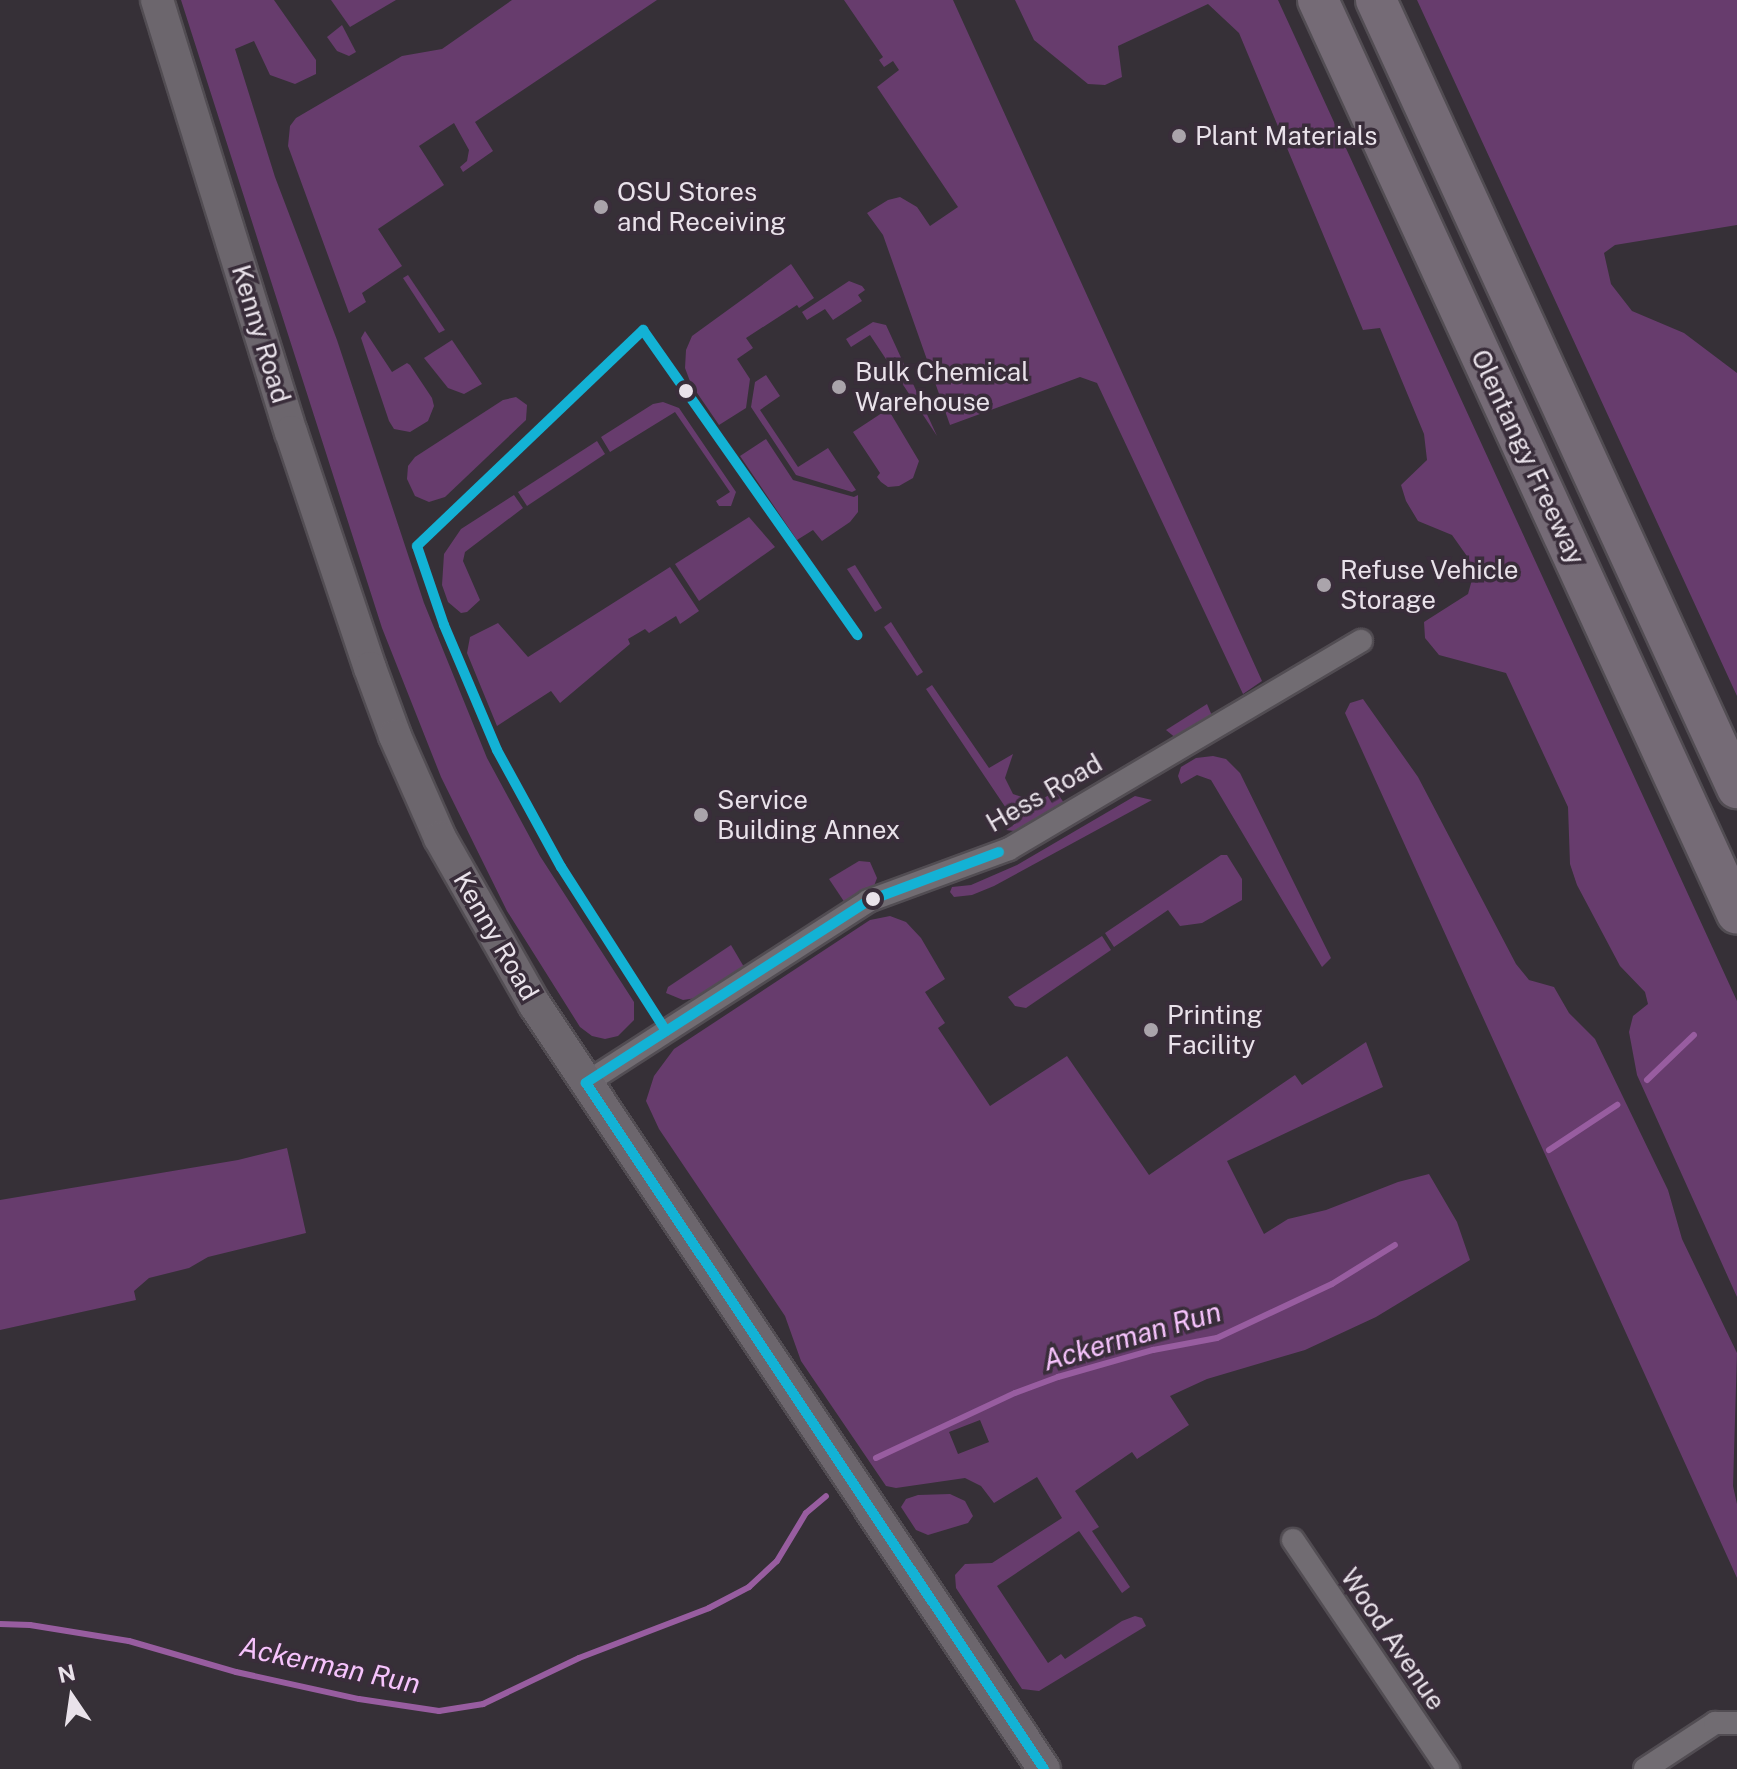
<!DOCTYPE html>
<html>
<head>
<meta charset="utf-8">
<style>
	body { margin:0 }
	#map { position:relative; width:1737px; height:1769px; overflow:hidden; background:#363037; font-family:"Public Sans",sans-serif }
	div>[style] { position:absolute }
	.green>* { inset:0; background:#673c6d }
	.stream>* { height:6px; margin:-3px; padding:0 3px; transform-origin:3px; border-radius:3px; background:#985da0 }
	.roads { filter:drop-shadow(2px 0 #524d53) drop-shadow(-2px 0 #524d53) drop-shadow(0 2px #524d53) drop-shadow(0 -2px #524d53) }
	.street>* { height:22px; margin:-11px; padding:0 11px; transform-origin:11px; border-radius:11px; background:#716c72 }
	.secondary>* { height:32px; margin:-16px; padding:0 16px; transform-origin:16px; border-radius:16px; background:#6c666d }
	.highway>* { height:40px; margin:-20px; padding:0 20px; transform-origin:20px; border-radius:20px; background:#756b76 }
	.bus-1>* { height:10px; margin:-5px; padding:0 5px; transform-origin:5px; border-radius:5px; background:#13b2d5 }
	.dots>* { width:22px; height:22px; translate:-50% -50%; box-sizing:border-box; border:4px solid #392d3a; border-radius:50% }
	span { translate:-50% -50%; white-space:nowrap; text-align:center; line-height:1.15; -webkit-text-stroke:7px #392d3a; paint-order:stroke }
	.poi-label { font-size:26px; color:#e9e2ea }
	.left { translate:0 -50%; text-align:left }
	.street-label { font-size:26px; color:#e9e2ea }
	.water-label { font-size:28px; color:#f6c3fc; font-style:italic }
	.north { position:absolute; left:32px; top:1657px; width:80px; height:80px; -webkit-text-stroke:6px #392d3a; paint-order:stroke; rotate:347deg; font-size:22px; font-weight:700; line-height:32px; text-align:center; color:#e9e2ea }
	.north::after { content:''; display:block; margin:auto; width:28px; height:36px; background:#e9e2ea; clip-path:polygon(50% 0,100% 100%,50% 72%,0 100%) }
</style>
</head>
<body>
<div id="map">
	<div class="green">
		<i style="clip-path:polygon(181px 0,274px 0,316px 60px,316px 74px,295px 84px,270px 75px,254px 41px,235px 49px,275px 177px,337px 340px,424px 603px,487px 758px,540px 856px,634px 1002px,634px 1020px,618px 1036px,605px 1039px,592px 1036px,580px 1027px,507px 911px,441px 777px,382px 628px)"></i>
		<i style="clip-path:polygon(331px 0,396px 0,350px 27px)"></i>
		<i style="clip-path:polygon(512px 0,657px 0,475px 122px,493px 151px,463px 172px,460px 167px,467px 161px,469px 150px,454px 123px,419px 146px,444px 185px,378px 229px,402px 266px,362px 293px,366px 302px,349px 313px,288px 146px,290px 126px,296px 118px,402px 56px,442px 49px)"></i>
		<i style="clip-path:polygon(844px 0,953px 0,1262px 681px,1243px 694px,1097px 383px,1080px 377px,950px 425px,883px 235px,867px 213px,888px 200px,900px 197px,917px 207px,930px 226px,958px 207px,877px 87px,899px 70px,893px 61px,884px 67px,879px 60px,883px 57px)"></i>
		<i style="clip-path:polygon(1015px 0,1278px 0,1737px 1001px,1737px 1297px,1637px 1075px,1629px 1032px,1633px 1016px,1648px 1004px,1645px 992px,1620px 966px,1577px 885px,1570px 864px,1568px 807px,1506px 673px,1439px 655px,1425px 638px,1424px 622px,1468px 594px,1473px 576px,1469px 559px,1452px 535px,1418px 521px,1406px 501px,1401px 485px,1427px 460px,1424px 434px,1380px 328px,1363px 330px,1239px 33px,1208px 4px,1118px 46px,1122px 77px,1105px 85px,1088px 84px,1034px 40px)"></i>
		<i style="clip-path:polygon(1417px 0,1737px 0,1737px 225px,1615px 245px,1604px 253px,1611px 284px,1632px 311px,1684px 333px,1737px 373px,1737px 696px)"></i>
		<i style="clip-path:polygon(342px 25px,356px 52px,349px 56px,337px 51px,327px 37px)"></i>
		<i style="clip-path:polygon(791px 264px,814px 298px,799px 308px,797px 305px,746px 338px,753px 348px,737px 359px,750px 379px,746px 408px,719px 425px,691px 384px,685px 368px,686px 350px,692px 336px)"></i>
		<i style="clip-path:polygon(408px 275px,445px 330px,439px 333px,403px 278px)"></i>
		<i style="clip-path:polygon(849px 281px,862px 286px,865px 290px,858px 295px,862px 301px,833px 320px,825px 309px,807px 320px,802px 312px)"></i>
		<i style="clip-path:polygon(873px 322px,886px 325px,937px 436px,870px 335px,851px 347px,846px 339px)"></i>
		<i style="clip-path:polygon(365px 331px,392px 372px,407px 363px,410px 365px,432px 398px,434px 406px,428px 421px,410px 432px,394px 429px,389px 421px,361px 338px)"></i>
		<i style="clip-path:polygon(452px 340px,482px 384px,464px 394px,448px 388px,424px 358px)"></i>
		<i style="clip-path:polygon(766px 375px,780px 396px,760px 410px,798px 467px,828px 448px,856px 490px,852px 492px,796px 475px,751px 407px,755px 382px)"></i>
		<i style="clip-path:polygon(516px 397px,527px 405px,526px 420px,445px 497px,429px 502px,415px 496px,407px 479px,408px 466px,415px 457px,503px 400px)"></i>
		<i style="clip-path:polygon(663px 402px,679px 408px,736px 492px,731px 506px,719px 506px,716px 501px,730px 492px,675px 412px,610px 452px,601px 437px,653px 404px)"></i>
		<i style="clip-path:polygon(888px 409px,919px 461px,913px 478px,899px 486px,888px 487px,881px 482px,877px 477px,880px 473px,853px 432px)"></i>
		<i style="clip-path:polygon(766px 439px,793px 480px,854px 497px,858px 495px,858px 512px,850px 522px,822px 541px,813px 530px,797px 540px,740px 456px)"></i>
		<i style="clip-path:polygon(597px 441px,605px 454px,527px 506px,518px 492px)"></i>
		<i style="clip-path:polygon(514px 495px,523px 508px,465px 552px,463px 561px,480px 600px,467px 612px,461px 613px,448px 602px,442px 585px,444px 554px,461px 529px)"></i>
		<i style="clip-path:polygon(749px 517px,775px 547px,699px 601px,675px 564px)"></i>
		<i style="clip-path:polygon(855px 565px,882px 608px,875px 612px,847px 569px)"></i>
		<i style="clip-path:polygon(670px 567px,699px 611px,680px 624px,676px 616px,649px 633px,645px 629px,628px 639px,630px 644px,560px 703px,551px 691px,497px 726px,467px 653px,470px 637px,498px 623px,528px 657px)"></i>
		<i style="clip-path:polygon(891px 622px,923px 672px,917px 676px,884px 627px)"></i>
		<i style="clip-path:polygon(932px 685px,989px 768px,1013px 754px,1005px 778px,1013px 794px,1037px 802px,1056px 791px,1066px 806px,1022px 832px,1006px 830px,1016px 823px,926px 689px)"></i>
		<i style="clip-path:polygon(1363px 699px,1418px 777px,1516px 964px,1529px 980px,1554px 987px,1569px 1013px,1595px 1039px,1668px 1190px,1682px 1239px,1737px 1353px,1733px 1486px,1737px 1504px,1737px 1578px,1345px 713px,1350px 703px)"></i>
		<i style="clip-path:polygon(1207px 704px,1213px 718px,1177px 739px,1166px 730px)"></i>
		<i style="clip-path:polygon(1213px 756px,1226px 759px,1240px 773px,1331px 958px,1322px 967px,1211px 780px,1197px 775px,1181px 784px,1178px 776px,1181px 767px,1196px 758px)"></i>
		<i style="clip-path:polygon(1135px 796px,1152px 800px,994px 886px,972px 895px,954px 897px,950px 892px,952px 887px,971px 885px,1017px 865px)"></i>
		<i style="clip-path:polygon(1221px 855px,1227px 855px,1242px 879px,1242px 900px,1202px 923px,1180px 926px,1168px 910px,1114px 947px,1105px 933px)"></i>
		<i style="clip-path:polygon(859px 861px,870px 862px,877px 878px,874px 886px,845px 903px,829px 879px)"></i>
		<i style="clip-path:polygon(evenodd,890px 916px,906px 922px,921px 938px,945px 979px,925px 992px,945px 1023px,938px 1028px,990px 1106px,1067px 1056px,1149px 1175px,1295px 1075px,1302px 1085px,1366px 1042px,1383px 1087px,1227px 1161px,1264px 1234px,1288px 1219px,1326px 1210px,1398px 1182px,1429px 1174px,1457px 1222px,1470px 1260px,1376px 1317px,1305px 1350px,1207px 1379px,1170px 1396px,1189px 1425px,1137px 1459px,1132px 1452px,1075px 1491px,1099px 1527px,1092px 1531px,1130px 1587px,1122px 1593px,1079px 1531px,997px 1586px,1048px 1663px,1061px 1654px,1065px 1659px,1122px 1621px,1135px 1616px,1142px 1618px,1146px 1626px,1039px 1691px,1022px 1689px,956px 1588px,955px 1575px,965px 1564px,992px 1563px,1062px 1518px,1037px 1477px,994px 1503px,981px 1486px,965px 1478px,896px 1488px,886px 1486px,801px 1361px,785px 1316px,659px 1129px,646px 1101px,654px 1076px,674px 1049px,870px 920px,890px 916px,980px 1420px,989px 1442px,958px 1454px,949px 1432px,980px 1420px)"></i>
		<i style="clip-path:polygon(1102px 936px,1111px 950px,1026px 1008px,1015px 1006px,1008px 997px)"></i>
		<i style="clip-path:polygon(731px 945px,744px 967px,727px 981px,703px 997px,683px 1000px,666px 993px,668px 987px)"></i>
		<i style="clip-path:polygon(287px 1148px,306px 1233px,208px 1257px,189px 1268px,149px 1278px,134px 1291px,136px 1300px,0 1330px,0 1200px,238px 1160px)"></i>
		<i style="clip-path:polygon(950px 1494px,965px 1501px,973px 1516px,968px 1523px,928px 1535px,916px 1530px,901px 1507px,906px 1499px,918px 1495px)"></i>
	</div>
	<div class="stream">
		<i style="left:1647px;top:1080px;width:65px;rotate:-43.8deg"></i>
		<i style="left:1549px;top:1150px;width:82px;rotate:-33.5deg"></i>
		<i style="left:876px;top:1458px;width:153px;rotate:-25.1deg"></i>
		<i style="left:1015px;top:1393px;width:46px;rotate:-20.4deg"></i>
		<i style="left:1058px;top:1377px;width:99px;rotate:-15.9deg"></i>
		<i style="left:1153px;top:1350px;width:65px;rotate:-10.6deg"></i>
		<i style="left:1217px;top:1338px;width:127px;rotate:-25.2deg"></i>
		<i style="left:1332px;top:1284px;width:74px;rotate:-31.8deg"></i>
		<i style="left:0;top:1624px;width:30px;rotate:2deg"></i>
		<i style="left:30px;top:1625px;width:100px;rotate:9.2deg"></i>
		<i style="left:129px;top:1641px;width:111px;rotate:16.2deg"></i>
		<i style="left:236px;top:1672px;width:126px;rotate:12.4deg"></i>
		<i style="left:359px;top:1699px;width:81px;rotate:8.5deg"></i>
		<i style="left:439px;top:1711px;width:45px;rotate:-9deg"></i>
		<i style="left:483px;top:1704px;width:106px;rotate:-25.6deg"></i>
		<i style="left:579px;top:1658px;width:139px;rotate:-21deg"></i>
		<i style="left:709px;top:1608px;width:45px;rotate:-27.7deg"></i>
		<i style="left:749px;top:1587px;width:38px;rotate:-43deg"></i>
		<i style="left:777px;top:1561px;width:56px;rotate:-58.9deg"></i>
		<i style="left:806px;top:1513px;width:26px;rotate:-40deg"></i>
	</div>
	<div class="roads">
		<div class="street">
			<i style="left:586px;top:1083px;width:336px;rotate:-32.8deg"></i>
			<i style="left:868px;top:901px;width:150px;rotate:-20.2deg"></i>
			<i style="left:1009px;top:849px;width:409px;rotate:-30.6deg"></i>
			<i style="left:1293px;top:1540px;width:277px;rotate:55.9deg"></i>
			<i style="left:1645px;top:1769px;width:84px;rotate:-33.3deg"></i>
			<i style="left:1715px;top:1723px;width:22px"></i>
		</div>
		<div class="secondary">
			<i style="left:157px;top:0;width:452px;rotate:72.8deg"></i>
			<i style="left:291px;top:432px;width:249px;rotate:71.5deg"></i>
			<i style="left:370px;top:668px;width:72px;rotate:69.8deg"></i>
			<i style="left:395px;top:736px;width:111px;rotate:66.2deg"></i>
			<i style="left:440px;top:838px;width:192px;rotate:60.4deg"></i>
			<i style="left:535px;top:1005px;width:918px;rotate:56.33deg"></i>
		</div>
		<div class="highway">
			<i style="left:1318px;top:0;width:1005px;rotate:65.37deg"></i>
			<i style="left:1376px;top:0;width:867px;rotate:65.39deg"></i>
		</div>
	</div>
	<div class="bus-1">
		<i style="left:999px;top:852px;width:140px;rotate:159.5deg"></i>
		<i style="left:868px;top:901px;width:336px;rotate:147.2deg"></i>
		<i style="left:586px;top:1083px;width:825px;rotate:56.27deg"></i>
		<i style="left:666px;top:1031px;width:195px;rotate:-122.6deg"></i>
		<i style="left:561px;top:867px;width:133px;rotate:-118.7deg"></i>
		<i style="left:497px;top:750px;width:136px;rotate:-113deg"></i>
		<i style="left:444px;top:625px;width:83px;rotate:-108.9deg"></i>
		<i style="left:417px;top:546px;width:313px;rotate:-43.7deg"></i>
		<i style="left:643px;top:330px;width:373px;rotate:54.9deg"></i>
	</div>
	<div class="dots">
		<i style="left:1179px;top:136px;background:#aaa4ab"></i>
		<i style="left:601px;top:207px;background:#aaa4ab"></i>
		<i style="left:839px;top:387px;background:#aaa4ab"></i>
		<i style="left:686px;top:391px;background:#e9e2ea"></i>
		<i style="left:1324px;top:585px;background:#aaa4ab"></i>
		<i style="left:701px;top:815px;background:#aaa4ab"></i>
		<i style="left:873px;top:899px;background:#e9e2ea"></i>
		<i style="left:1151px;top:1030px;background:#aaa4ab"></i>
	</div>
	<div class="poi-label">
		<span class="left" style="left:1195px;top:136px">Plant Materials</span>
		<span class="left" style="left:617px;top:207px">OSU Stores<br>and Receiving</span>
		<span class="left" style="left:855px;top:387px">Bulk Chemical<br>Warehouse</span>
		<span class="left" style="left:1340px;top:585px">Refuse Vehicle<br>Storage</span>
		<span class="left" style="left:717px;top:815px">Service<br>Building Annex</span>
		<span class="left" style="left:1167px;top:1030px">Printing<br>Facility</span>
	</div>
	<div class="street-label">
		<span style="left:261px;top:334px;rotate:73deg">Kenny Road</span>
		<span style="left:1528px;top:457px;rotate:65deg">Olentangy Freeway</span>
		<span style="left:1044px;top:793px;rotate:-30deg">Hess Road</span>
		<span style="left:496px;top:936px;rotate:60deg">Kenny Road</span>
		<span style="left:1393px;top:1639px;rotate:56deg">Wood Avenue</span>
	</div>
	<div class="water-label">
		<span style="left:1132px;top:1336px;rotate:-16deg">Ackerman Run</span>
		<span style="left:330px;top:1665px;rotate:12deg">Ackerman Run</span>
	</div>
	<div class="north">N</div>
</div>
</body>
</html>
